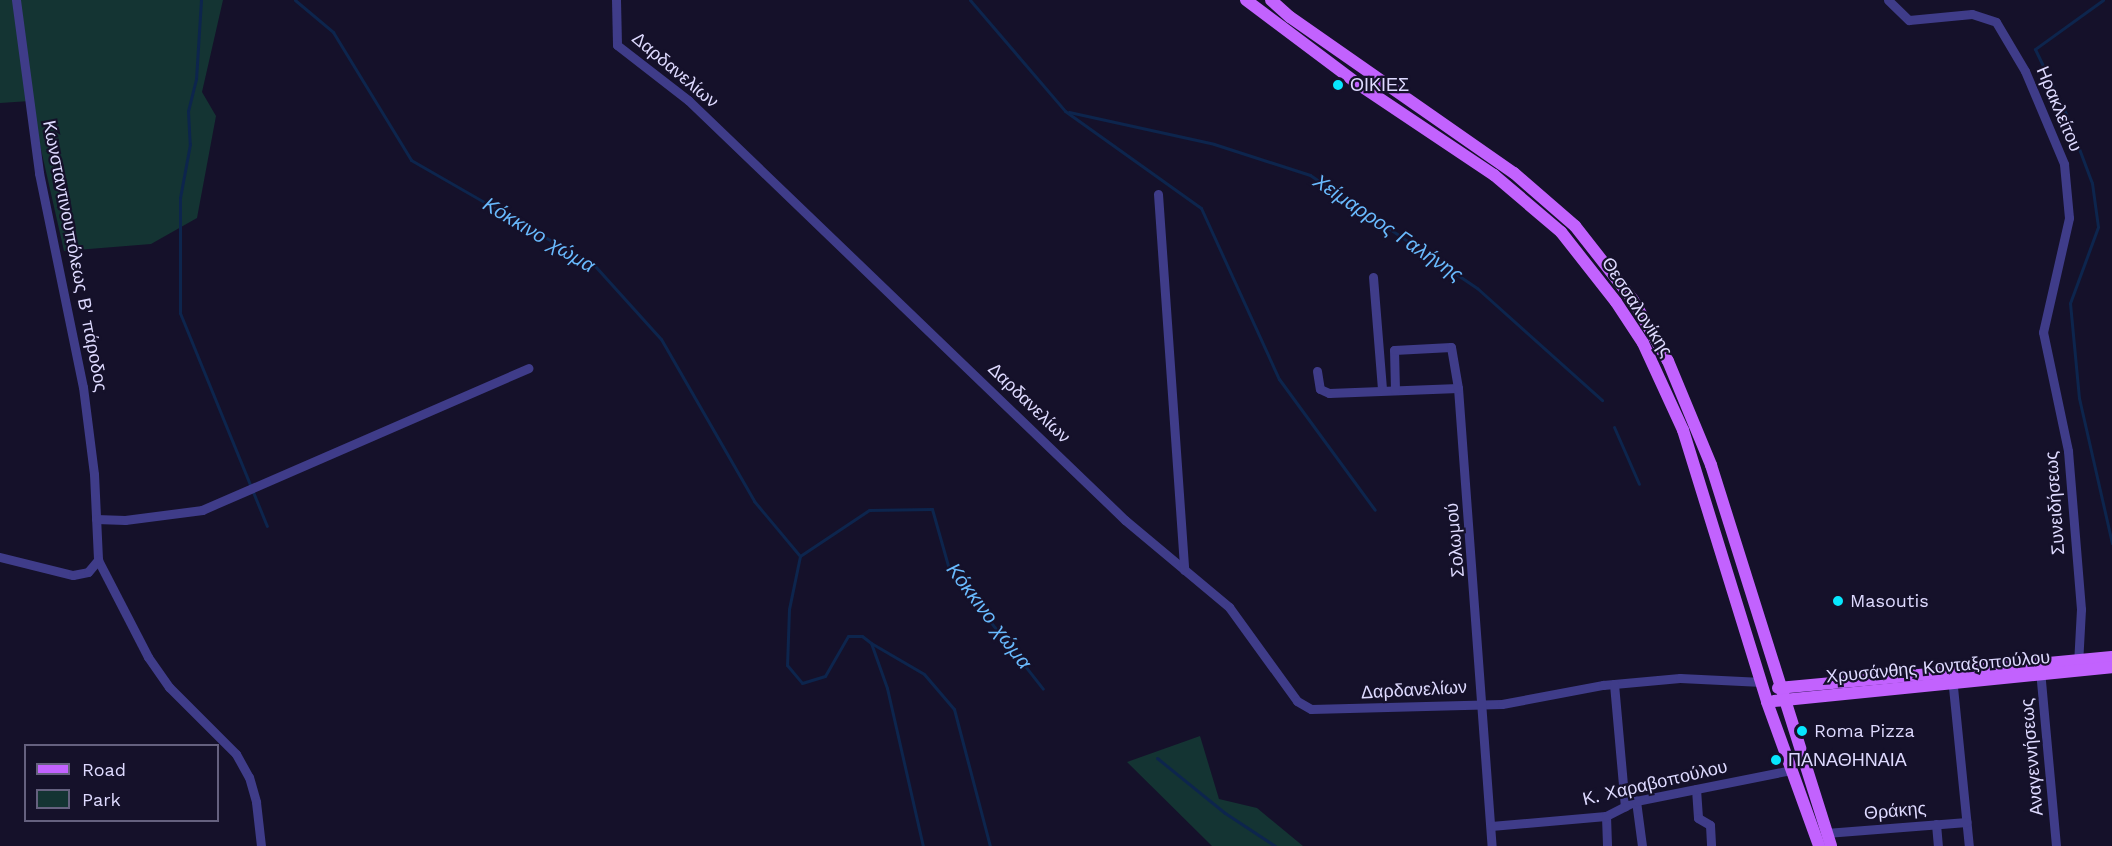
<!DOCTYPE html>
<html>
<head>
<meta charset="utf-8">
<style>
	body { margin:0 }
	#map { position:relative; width:2112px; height:846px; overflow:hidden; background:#15112a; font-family:"Work Sans",sans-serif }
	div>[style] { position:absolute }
	.green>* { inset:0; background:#143433 }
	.stream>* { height:3px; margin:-1.5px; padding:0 1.5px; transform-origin:1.5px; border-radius:1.5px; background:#0d254d }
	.minor>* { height:9px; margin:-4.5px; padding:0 4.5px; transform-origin:4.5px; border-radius:4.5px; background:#3f3c89 }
	.major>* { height:12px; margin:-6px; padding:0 6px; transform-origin:6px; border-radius:6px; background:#c262fe }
	.dots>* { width:16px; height:16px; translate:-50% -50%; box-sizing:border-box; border:3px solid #15112a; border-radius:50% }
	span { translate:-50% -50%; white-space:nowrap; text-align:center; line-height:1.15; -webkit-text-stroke:4.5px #15112a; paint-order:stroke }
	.street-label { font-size:18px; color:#dedaff }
	.poi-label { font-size:18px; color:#dedaff }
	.left { translate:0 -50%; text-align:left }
	.water-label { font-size:20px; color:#69bafe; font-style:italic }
	.legend { position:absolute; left:24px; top:744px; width:195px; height:78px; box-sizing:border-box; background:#15112a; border:2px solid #65617f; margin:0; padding:8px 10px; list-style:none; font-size:18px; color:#dedaff }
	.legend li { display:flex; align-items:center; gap:12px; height:30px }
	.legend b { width:30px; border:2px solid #65617f }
</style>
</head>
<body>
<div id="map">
	<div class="green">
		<i style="clip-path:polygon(0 0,223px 0,202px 92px,216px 116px,197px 218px,151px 244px,64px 251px,30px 101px,0 103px)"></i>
		<i style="clip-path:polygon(1200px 736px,1219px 799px,1257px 808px,1303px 846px,1212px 846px,1127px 762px)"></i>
	</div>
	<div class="stream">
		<i style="left:201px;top:0;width:79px;rotate:93.6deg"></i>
		<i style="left:196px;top:79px;width:33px;rotate:104deg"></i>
		<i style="left:188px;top:111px;width:33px;rotate:87deg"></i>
		<i style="left:190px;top:144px;width:55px;rotate:100.5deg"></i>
		<i style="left:180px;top:198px;width:115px;rotate:90deg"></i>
		<i style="left:180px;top:313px;width:230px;rotate:67.8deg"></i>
		<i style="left:295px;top:0;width:50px;rotate:40.1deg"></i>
		<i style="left:333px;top:32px;width:150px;rotate:58.6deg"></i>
		<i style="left:411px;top:160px;width:212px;rotate:29.9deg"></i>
		<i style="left:595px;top:266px;width:98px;rotate:47.9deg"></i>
		<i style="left:661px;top:339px;width:187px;rotate:60.1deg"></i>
		<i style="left:754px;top:501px;width:72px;rotate:50.1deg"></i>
		<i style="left:800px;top:556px;width:54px;rotate:101.7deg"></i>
		<i style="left:789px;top:609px;width:56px;rotate:92deg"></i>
		<i style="left:787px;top:665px;width:23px;rotate:50deg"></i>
		<i style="left:802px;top:683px;width:24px;rotate:-17deg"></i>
		<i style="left:825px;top:676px;width:46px;rotate:-60.1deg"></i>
		<i style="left:848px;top:636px;width:14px"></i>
		<i style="left:862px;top:636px;width:11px;rotate:38deg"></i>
		<i style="left:871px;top:643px;width:48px;rotate:70.4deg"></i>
		<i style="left:887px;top:688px;width:162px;rotate:77.2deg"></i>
		<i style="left:970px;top:0;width:146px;rotate:49.4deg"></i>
		<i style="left:1065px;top:111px;width:167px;rotate:35.5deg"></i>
		<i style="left:1201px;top:208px;width:188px;rotate:65.5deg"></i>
		<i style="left:1279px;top:379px;width:162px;rotate:53.8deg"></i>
		<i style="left:2103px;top:0;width:84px;rotate:144.2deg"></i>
		<i style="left:2035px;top:49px;width:72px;rotate:64.5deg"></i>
		<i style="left:2066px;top:114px;width:74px;rotate:69.4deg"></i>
		<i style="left:2092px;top:183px;width:44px;rotate:82.2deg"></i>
		<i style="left:2098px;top:227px;width:81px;rotate:110.2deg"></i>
		<i style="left:2070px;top:303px;width:95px;rotate:84.6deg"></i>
		<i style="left:2079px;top:398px;width:149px;rotate:77.2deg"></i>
		<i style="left:1069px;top:112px;width:148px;rotate:12.4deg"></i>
		<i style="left:1214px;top:144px;width:101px;rotate:17.9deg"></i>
		<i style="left:1310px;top:175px;width:202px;rotate:34.1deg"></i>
		<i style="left:1477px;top:288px;width:168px;rotate:41.9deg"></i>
		<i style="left:1614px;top:427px;width:62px;rotate:66.3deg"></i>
		<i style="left:800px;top:556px;width:83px;rotate:-33.7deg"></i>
		<i style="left:869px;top:510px;width:63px;rotate:-0.9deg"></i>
		<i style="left:932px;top:509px;width:62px;rotate:74.2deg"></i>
		<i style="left:949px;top:569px;width:152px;rotate:51.9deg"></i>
		<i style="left:871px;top:643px;width:61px;rotate:30.3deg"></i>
		<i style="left:924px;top:674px;width:46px;rotate:49.4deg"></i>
		<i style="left:954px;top:709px;width:142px;rotate:75.3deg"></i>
		<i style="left:1157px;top:758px;width:87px;rotate:39deg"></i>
		<i style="left:1225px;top:813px;width:60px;rotate:33.4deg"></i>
	</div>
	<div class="minor">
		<i style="left:16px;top:0;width:175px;rotate:82.4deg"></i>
		<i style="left:39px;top:173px;width:218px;rotate:78.4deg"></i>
		<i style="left:83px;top:387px;width:88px;rotate:82.8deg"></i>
		<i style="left:94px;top:474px;width:86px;rotate:87.3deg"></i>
		<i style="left:98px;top:560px;width:109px;rotate:62.7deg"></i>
		<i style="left:148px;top:657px;width:37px;rotate:55deg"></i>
		<i style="left:169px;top:687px;width:95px;rotate:45deg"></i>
		<i style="left:236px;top:754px;width:26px;rotate:61deg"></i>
		<i style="left:249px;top:777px;width:26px;rotate:74deg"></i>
		<i style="left:256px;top:802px;width:44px;rotate:83.5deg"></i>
		<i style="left:616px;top:0;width:45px;rotate:88.7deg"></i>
		<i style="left:617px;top:45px;width:90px;rotate:37.8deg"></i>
		<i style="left:688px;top:100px;width:606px;rotate:43.86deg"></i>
		<i style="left:1125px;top:520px;width:136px;rotate:39.9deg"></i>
		<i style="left:1229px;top:607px;width:116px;rotate:54.1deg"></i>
		<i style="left:1297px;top:701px;width:16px;rotate:30deg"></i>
		<i style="left:1311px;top:709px;width:191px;rotate:-1.5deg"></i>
		<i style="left:1502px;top:704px;width:103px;rotate:-10.7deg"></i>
		<i style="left:1603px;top:685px;width:77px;rotate:-5.2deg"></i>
		<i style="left:1680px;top:678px;width:82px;rotate:2.8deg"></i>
		<i style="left:1888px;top:0;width:29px;rotate:44deg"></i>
		<i style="left:1909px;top:20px;width:63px;rotate:-5.4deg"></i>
		<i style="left:1972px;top:14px;width:25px;rotate:18deg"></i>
		<i style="left:1996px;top:22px;width:57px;rotate:59.4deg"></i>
		<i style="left:2025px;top:71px;width:101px;rotate:67.2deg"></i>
		<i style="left:2064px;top:164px;width:54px;rotate:84.7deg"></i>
		<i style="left:2069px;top:218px;width:117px;rotate:102.8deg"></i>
		<i style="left:2043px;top:332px;width:122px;rotate:78.1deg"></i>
		<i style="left:2068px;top:451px;width:159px;rotate:85.3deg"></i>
		<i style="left:2081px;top:609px;width:55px;rotate:93.1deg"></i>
		<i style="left:1158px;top:194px;width:377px;rotate:86deg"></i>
		<i style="left:1373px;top:277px;width:113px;rotate:85.4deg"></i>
		<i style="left:1317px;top:371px;width:18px;rotate:81deg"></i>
		<i style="left:1320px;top:389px;width:10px;rotate:24deg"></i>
		<i style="left:1329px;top:393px;width:129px;rotate:-2.2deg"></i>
		<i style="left:1458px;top:388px;width:459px;rotate:85.8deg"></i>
		<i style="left:1395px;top:390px;width:40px;rotate:-91.4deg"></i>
		<i style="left:1394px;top:350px;width:57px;rotate:-3deg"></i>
		<i style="left:1451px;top:347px;width:42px;rotate:80.3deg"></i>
		<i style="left:96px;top:519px;width:29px;rotate:2deg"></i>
		<i style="left:125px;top:520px;width:78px;rotate:-7.4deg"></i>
		<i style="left:202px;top:510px;width:356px;rotate:-23.5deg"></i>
		<i style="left:0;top:557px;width:75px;rotate:13.9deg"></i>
		<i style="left:73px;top:575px;width:15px;rotate:-11deg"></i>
		<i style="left:88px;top:572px;width:16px;rotate:-50deg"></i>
		<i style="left:2040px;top:670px;width:177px;rotate:84.8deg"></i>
		<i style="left:1952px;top:677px;width:170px;rotate:84.3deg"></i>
		<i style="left:1614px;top:684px;width:123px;rotate:84.9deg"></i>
		<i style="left:1696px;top:789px;width:29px;rotate:86deg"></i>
		<i style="left:1698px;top:818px;width:14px;rotate:30deg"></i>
		<i style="left:1710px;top:825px;width:21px;rotate:87deg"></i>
		<i style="left:1636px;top:801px;width:45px;rotate:82.4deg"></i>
		<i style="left:1606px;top:816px;width:30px;rotate:88deg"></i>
		<i style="left:1936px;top:824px;width:22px;rotate:85deg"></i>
		<i style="left:1491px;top:826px;width:115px;rotate:-5deg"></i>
		<i style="left:1606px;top:816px;width:34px;rotate:-27deg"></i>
		<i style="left:1636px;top:801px;width:158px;rotate:-11.3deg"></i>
		<i style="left:1826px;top:833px;width:141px;rotate:-4.5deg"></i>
	</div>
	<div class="major">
		<i style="left:1246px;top:0;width:140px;rotate:36.9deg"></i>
		<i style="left:1358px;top:84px;width:164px;rotate:33.8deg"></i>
		<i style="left:1494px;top:175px;width:88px;rotate:40.4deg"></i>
		<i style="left:1561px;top:232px;width:89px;rotate:51.8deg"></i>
		<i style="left:1616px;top:302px;width:49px;rotate:56.6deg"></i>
		<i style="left:1643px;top:343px;width:96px;rotate:65.3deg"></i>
		<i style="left:1683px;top:430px;width:285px;rotate:72.8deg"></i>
		<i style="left:1767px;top:702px;width:153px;rotate:70.1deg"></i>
		<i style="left:1271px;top:0;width:25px;rotate:42deg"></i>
		<i style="left:1290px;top:17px;width:273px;rotate:34.9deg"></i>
		<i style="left:1514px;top:173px;width:81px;rotate:41deg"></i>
		<i style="left:1575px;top:226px;width:94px;rotate:51.9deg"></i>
		<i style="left:1633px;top:300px;width:70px;rotate:60.2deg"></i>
		<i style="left:1668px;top:361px;width:113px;rotate:67.5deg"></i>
		<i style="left:1711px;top:465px;width:399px;rotate:72.5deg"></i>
		<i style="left:1778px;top:688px;width:335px;rotate:-5.3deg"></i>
		<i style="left:1774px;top:701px;width:340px;rotate:-5.7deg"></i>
	</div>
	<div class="dots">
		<i style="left:1338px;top:85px;background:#07e7fe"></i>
		<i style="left:1838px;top:601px;background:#07e7fe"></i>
		<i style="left:1802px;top:731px;background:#07e7fe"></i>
		<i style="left:1776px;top:760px;background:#07e7fe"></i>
	</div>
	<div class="street-label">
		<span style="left:675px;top:70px;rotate:40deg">Δαρδανελίων</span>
		<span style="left:2059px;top:109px;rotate:67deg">Ηρακλείτου</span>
		<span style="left:75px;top:256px;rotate:79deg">Κωνσταντινουπόλεως Β' πάροδος</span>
		<span style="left:1637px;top:307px;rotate:57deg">Θεσσαλονίκης</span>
		<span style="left:1029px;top:403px;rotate:44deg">Δαρδανελίων</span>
		<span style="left:2055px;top:503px;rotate:-94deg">Συνειδήσεως</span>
		<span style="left:1455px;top:540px;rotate:-95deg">Σολωμού</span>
		<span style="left:1938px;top:667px;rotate:-5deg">Χρυσάνθης Κονταξοπούλου</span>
		<span style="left:1414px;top:690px;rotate:-3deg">Δαρδανελίων</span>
		<span style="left:2032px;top:757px;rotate:-95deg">Αναγεννήσεως</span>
		<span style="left:1655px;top:783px;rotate:-13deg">Κ. Χαραβοπούλου</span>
		<span style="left:1895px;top:811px;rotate:-5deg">Θράκης</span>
	</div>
	<div class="poi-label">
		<span class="left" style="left:1350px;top:85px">ΟΙΚΙΕΣ</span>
		<span class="left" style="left:1850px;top:601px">Masoutis</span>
		<span class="left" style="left:1814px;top:731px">Roma Pizza</span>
		<span class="left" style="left:1788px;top:760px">ΠΑΝΑΘΗΝΑΙΑ</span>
	</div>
	<div class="water-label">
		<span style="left:1388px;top:228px;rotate:34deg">Χείμαρρος Γαλήνης</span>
		<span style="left:539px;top:235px;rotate:31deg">Κόκκινο χώμα</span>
		<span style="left:989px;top:616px;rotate:53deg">Κόκκινο χώμα</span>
	</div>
	<ul class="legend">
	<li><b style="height:8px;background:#c262fe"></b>Road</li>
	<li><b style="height:16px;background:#143433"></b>Park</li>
	</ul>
</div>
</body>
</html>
